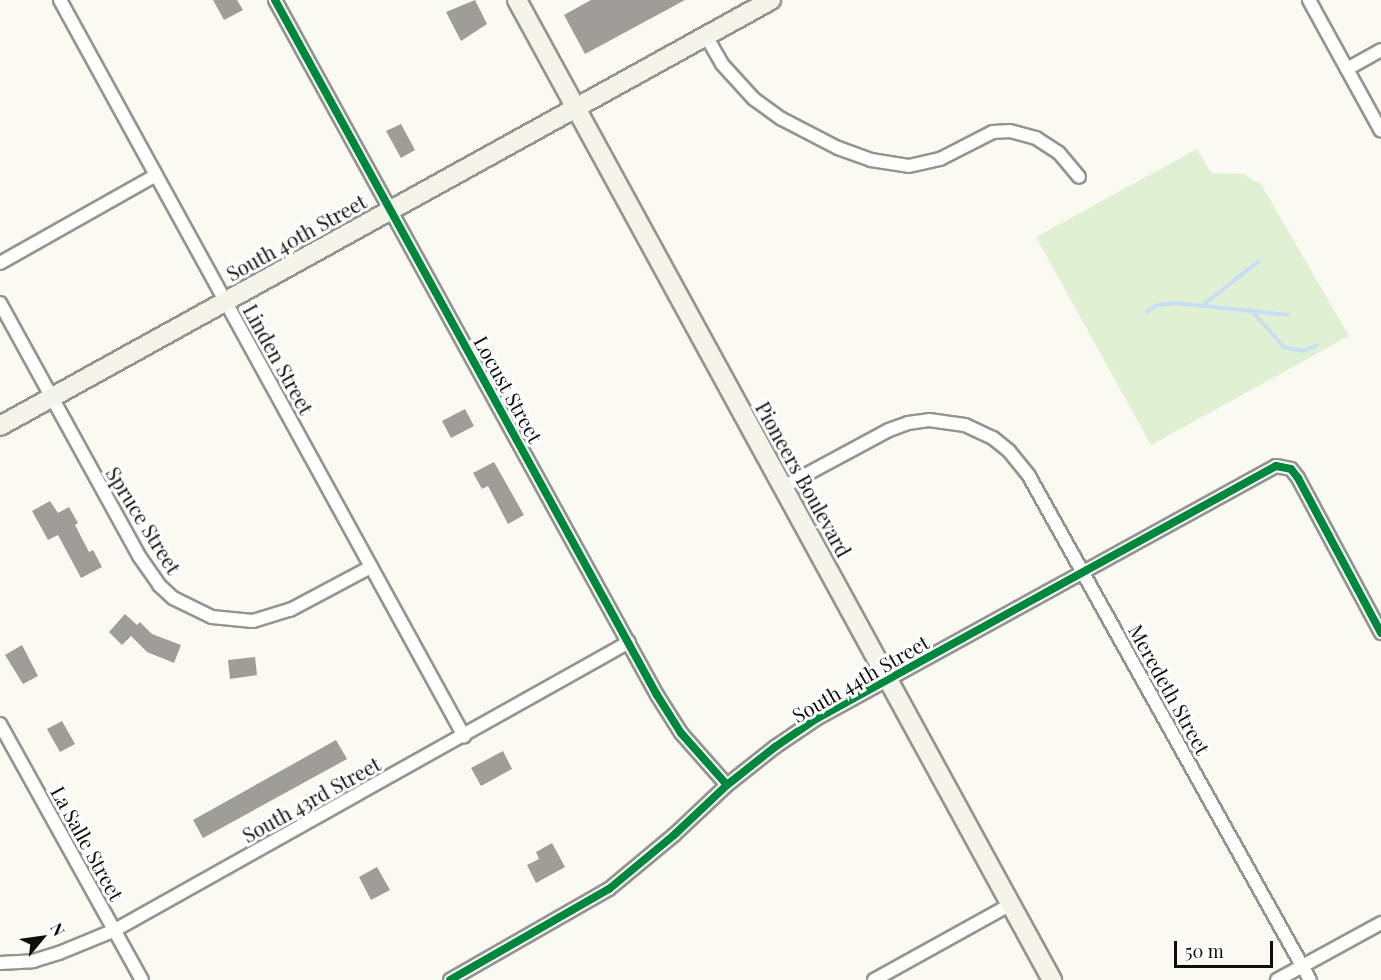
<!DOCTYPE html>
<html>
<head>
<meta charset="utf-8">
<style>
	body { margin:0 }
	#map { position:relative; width:1381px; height:980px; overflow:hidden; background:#fafaf2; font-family:"Playfair Display",serif }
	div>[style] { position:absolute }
	.green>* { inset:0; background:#e0f0d3 }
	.stream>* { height:4px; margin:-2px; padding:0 2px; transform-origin:2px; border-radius:2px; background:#cadef3 }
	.building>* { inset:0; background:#9e9d98 }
	.roads { filter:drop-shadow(2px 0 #949491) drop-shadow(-2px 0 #949491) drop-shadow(0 2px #949491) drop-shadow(0 -2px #949491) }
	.minor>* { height:12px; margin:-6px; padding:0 6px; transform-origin:6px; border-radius:6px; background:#fefefd }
	.secondary>* { height:18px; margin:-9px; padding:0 9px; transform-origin:9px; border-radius:9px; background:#f4f4ea }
	.cycleway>* { height:8px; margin:-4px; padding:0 4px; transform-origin:4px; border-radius:4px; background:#00873e }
	span { translate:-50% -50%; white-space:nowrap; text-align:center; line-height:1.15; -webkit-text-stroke:6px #fff; paint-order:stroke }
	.street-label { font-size:20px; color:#0e0e0e }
	.north { position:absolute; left:12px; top:908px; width:60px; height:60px; -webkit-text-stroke:4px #fff; paint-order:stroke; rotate:61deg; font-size:16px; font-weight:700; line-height:24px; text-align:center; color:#0e0e0e }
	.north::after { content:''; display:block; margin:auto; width:21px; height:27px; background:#0e0e0e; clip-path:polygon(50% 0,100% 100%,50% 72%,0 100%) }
	.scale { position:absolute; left:1174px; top:941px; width:99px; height:27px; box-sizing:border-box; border:3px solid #0e0e0e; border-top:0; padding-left:8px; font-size:18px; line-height:21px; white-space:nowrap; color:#0e0e0e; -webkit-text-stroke:4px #fff; paint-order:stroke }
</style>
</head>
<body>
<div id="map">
	<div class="green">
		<i style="clip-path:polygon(1197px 149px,1211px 173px,1243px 174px,1261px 184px,1349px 336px,1151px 445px,1036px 237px)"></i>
	</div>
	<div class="stream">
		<i style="left:1203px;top:305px;width:71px;rotate:-38.2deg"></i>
		<i style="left:1251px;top:310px;width:50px;rotate:48.3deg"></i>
		<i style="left:1284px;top:347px;width:18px;rotate:13deg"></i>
		<i style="left:1302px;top:351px;width:15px;rotate:-20deg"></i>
		<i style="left:1147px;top:312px;width:12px;rotate:-35deg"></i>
		<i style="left:1157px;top:305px;width:19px;rotate:-6deg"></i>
		<i style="left:1176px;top:303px;width:113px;rotate:6.1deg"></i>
	</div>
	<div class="building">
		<i style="clip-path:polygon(213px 0,237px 0,243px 10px,224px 20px)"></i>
		<i style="clip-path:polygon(475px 0,487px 24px,461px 41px,446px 12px)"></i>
		<i style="clip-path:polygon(591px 0,685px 0,585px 54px,564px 15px)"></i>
		<i style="clip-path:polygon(401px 124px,415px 150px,401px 158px,386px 131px)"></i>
		<i style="clip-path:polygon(465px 409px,474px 426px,451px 438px,442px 421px)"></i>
		<i style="clip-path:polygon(494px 462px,524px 515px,508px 524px,488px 486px,482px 489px,473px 473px)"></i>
		<i style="clip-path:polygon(50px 501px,58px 513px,69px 507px,78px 523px,75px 525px,89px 552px,93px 550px,102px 567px,81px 578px,58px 535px,48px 540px,32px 511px)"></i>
		<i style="clip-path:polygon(125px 614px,137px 625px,140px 622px,152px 634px,181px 645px,174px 663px,147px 652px,131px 636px,122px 645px,109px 632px)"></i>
		<i style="clip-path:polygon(22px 645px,38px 676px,23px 684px,5px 655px)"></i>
		<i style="clip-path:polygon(255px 657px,257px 675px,230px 679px,228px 660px)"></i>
		<i style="clip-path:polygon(62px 721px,75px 744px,60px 752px,47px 729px)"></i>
		<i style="clip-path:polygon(336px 740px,347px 759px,203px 838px,193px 820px)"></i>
		<i style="clip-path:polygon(503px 751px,512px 769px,481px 786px,471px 768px)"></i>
		<i style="clip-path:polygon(552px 843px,565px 867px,536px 883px,527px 865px,539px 859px,536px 852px)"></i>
		<i style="clip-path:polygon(377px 867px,390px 890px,371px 900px,359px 877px)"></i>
	</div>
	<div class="roads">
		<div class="minor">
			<i style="left:60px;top:0;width:840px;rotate:61.24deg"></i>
			<i style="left:275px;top:0;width:793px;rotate:61.21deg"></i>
			<i style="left:657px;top:695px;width:45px;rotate:57.7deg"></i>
			<i style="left:681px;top:733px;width:69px;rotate:48.5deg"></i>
			<i style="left:1309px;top:0;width:149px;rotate:61.2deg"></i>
			<i style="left:706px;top:36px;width:32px;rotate:60deg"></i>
			<i style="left:722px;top:64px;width:47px;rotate:47.6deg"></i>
			<i style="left:754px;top:99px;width:34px;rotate:36deg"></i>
			<i style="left:782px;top:119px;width:63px;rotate:27.4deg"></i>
			<i style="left:838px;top:148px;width:35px;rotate:20deg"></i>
			<i style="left:871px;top:160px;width:38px;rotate:9deg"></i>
			<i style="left:909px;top:166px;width:32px;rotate:-13deg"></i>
			<i style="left:940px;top:159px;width:59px;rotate:-27deg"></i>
			<i style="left:993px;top:132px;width:17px;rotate:-3deg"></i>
			<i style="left:1010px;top:131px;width:27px;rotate:15deg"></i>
			<i style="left:1036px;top:138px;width:27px;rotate:33deg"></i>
			<i style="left:1059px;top:153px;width:31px;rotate:50deg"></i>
			<i style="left:1347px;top:69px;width:39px;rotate:-29deg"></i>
			<i style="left:0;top:263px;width:179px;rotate:-29.4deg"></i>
			<i style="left:0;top:303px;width:289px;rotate:61.2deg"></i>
			<i style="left:139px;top:556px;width:35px;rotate:55deg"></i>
			<i style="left:159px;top:585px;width:19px;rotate:43deg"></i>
			<i style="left:173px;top:598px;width:43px;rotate:26deg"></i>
			<i style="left:212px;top:617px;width:41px;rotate:5.6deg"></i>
			<i style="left:253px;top:621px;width:39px;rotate:-17deg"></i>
			<i style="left:290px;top:610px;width:92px;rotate:-28deg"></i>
			<i style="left:783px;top:487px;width:120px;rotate:-28.3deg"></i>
			<i style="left:889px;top:430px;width:20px;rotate:-20deg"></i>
			<i style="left:908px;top:423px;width:21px;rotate:-8deg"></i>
			<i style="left:929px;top:420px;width:36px;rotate:8deg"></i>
			<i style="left:965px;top:425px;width:31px;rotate:25deg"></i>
			<i style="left:993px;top:438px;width:21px;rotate:39deg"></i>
			<i style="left:1009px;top:451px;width:32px;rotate:51deg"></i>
			<i style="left:1029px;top:476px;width:577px;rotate:60.86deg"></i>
			<i style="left:0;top:724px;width:293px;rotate:61deg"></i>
			<i style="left:0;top:963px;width:33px;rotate:-3deg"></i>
			<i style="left:33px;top:961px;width:27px;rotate:-17deg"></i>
			<i style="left:59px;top:953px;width:61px;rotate:-22.3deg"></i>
			<i style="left:115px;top:930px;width:589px;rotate:-29.26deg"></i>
			<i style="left:450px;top:980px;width:183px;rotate:-29.8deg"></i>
			<i style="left:609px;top:889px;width:85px;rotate:-39.7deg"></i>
			<i style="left:674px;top:835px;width:73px;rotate:-43.3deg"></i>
			<i style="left:727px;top:785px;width:61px;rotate:-38.4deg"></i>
			<i style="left:775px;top:747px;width:50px;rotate:-34.3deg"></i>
			<i style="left:816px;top:719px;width:525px;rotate:-28.81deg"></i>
			<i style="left:1276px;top:466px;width:15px;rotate:11deg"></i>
			<i style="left:1291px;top:469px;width:11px;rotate:52deg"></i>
			<i style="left:1298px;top:478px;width:176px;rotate:61.8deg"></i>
			<i style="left:874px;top:980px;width:157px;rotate:-29deg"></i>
			<i style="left:1277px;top:980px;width:119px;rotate:-28.7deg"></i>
		</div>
		<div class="secondary">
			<i style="left:517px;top:0;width:1117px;rotate:61.37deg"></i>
			<i style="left:0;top:426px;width:881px;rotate:-28.92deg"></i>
		</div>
	</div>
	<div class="cycleway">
		<i style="left:275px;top:0;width:793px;rotate:61.21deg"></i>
		<i style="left:657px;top:695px;width:45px;rotate:57.7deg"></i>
		<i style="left:681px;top:733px;width:69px;rotate:48.5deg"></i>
		<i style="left:450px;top:980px;width:183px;rotate:-29.8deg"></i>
		<i style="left:609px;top:889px;width:85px;rotate:-39.7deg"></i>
		<i style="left:674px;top:835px;width:73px;rotate:-43.3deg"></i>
		<i style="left:727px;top:785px;width:61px;rotate:-38.4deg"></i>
		<i style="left:775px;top:747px;width:50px;rotate:-34.3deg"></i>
		<i style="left:816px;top:719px;width:525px;rotate:-28.81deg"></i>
		<i style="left:1276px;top:466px;width:15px;rotate:11deg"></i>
		<i style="left:1291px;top:469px;width:11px;rotate:52deg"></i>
		<i style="left:1298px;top:478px;width:176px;rotate:61.8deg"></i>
	</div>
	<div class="street-label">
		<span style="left:296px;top:237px;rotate:-29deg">South 40th Street</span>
		<span style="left:279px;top:359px;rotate:61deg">Linden Street</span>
		<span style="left:509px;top:389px;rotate:61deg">Locust Street</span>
		<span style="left:804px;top:479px;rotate:61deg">Pioneers Boulevard</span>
		<span style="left:144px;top:520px;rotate:58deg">Spruce Street</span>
		<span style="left:860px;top:678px;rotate:-30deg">South 44th Street</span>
		<span style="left:1170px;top:689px;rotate:61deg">Meredeth Street</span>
		<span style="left:311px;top:799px;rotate:-29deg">South 43rd Street</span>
		<span style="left:88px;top:843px;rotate:61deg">La Salle Street</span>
	</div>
	<div class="north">N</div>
	<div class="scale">50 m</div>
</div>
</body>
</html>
